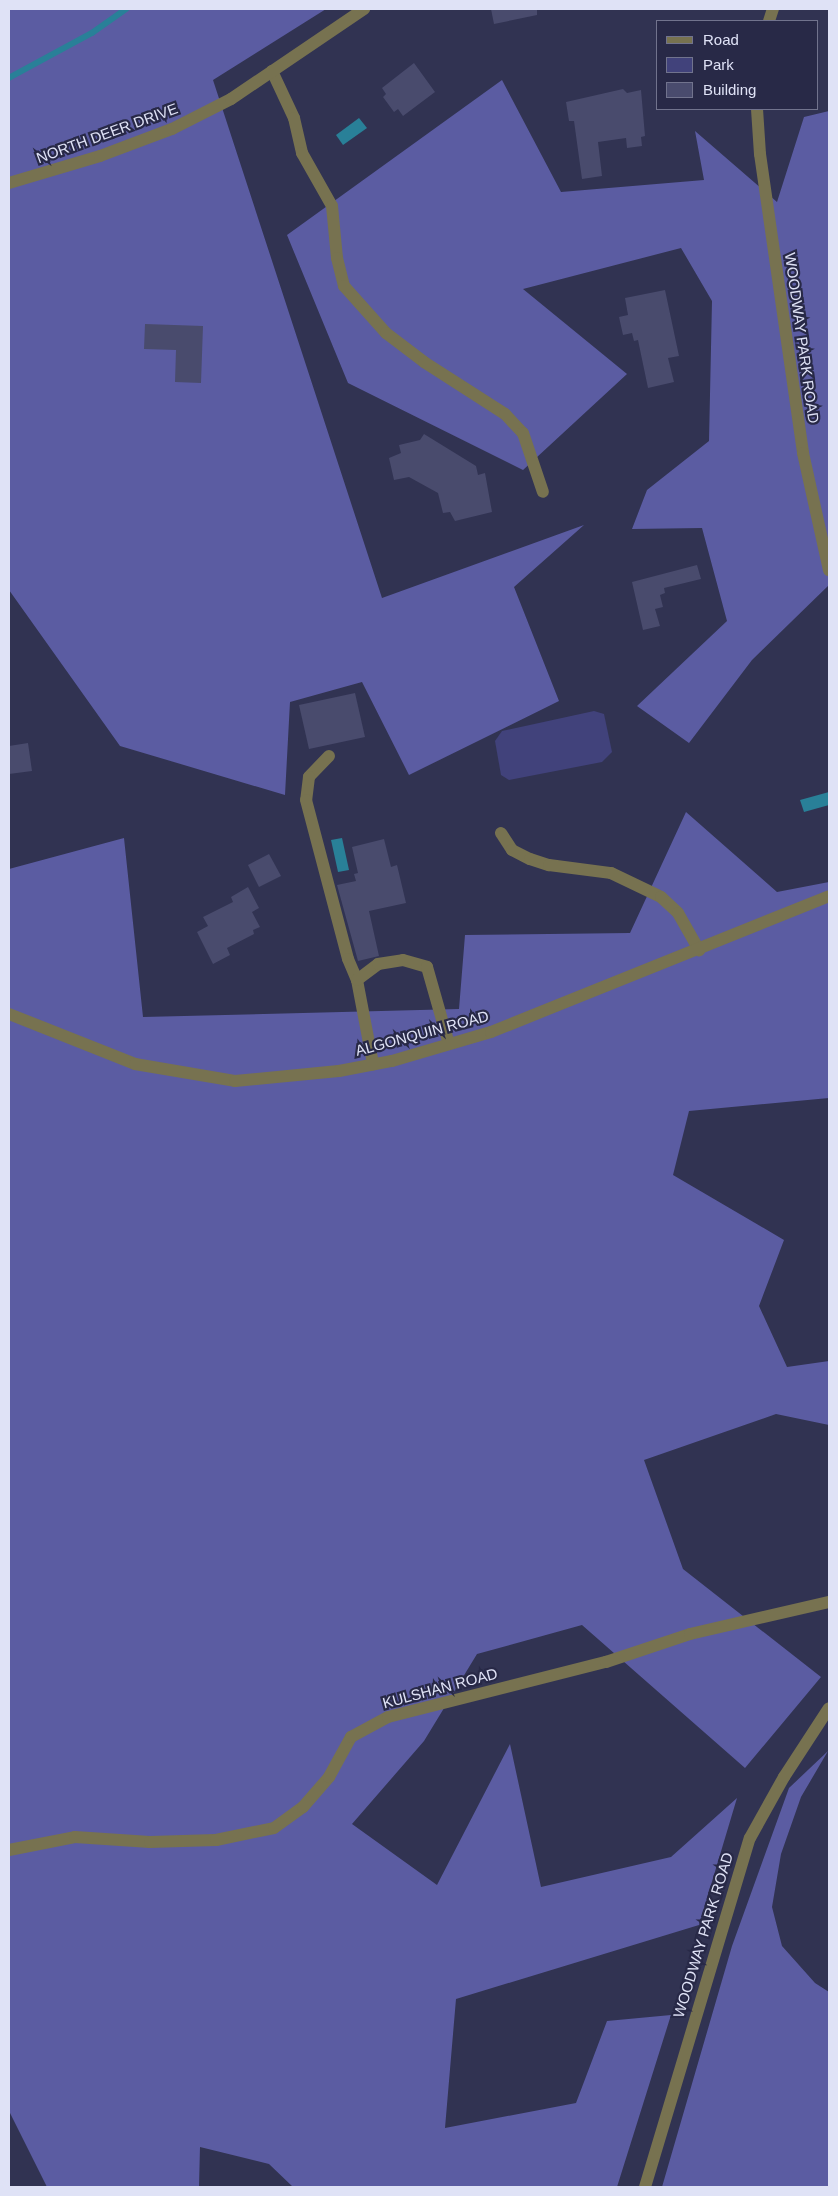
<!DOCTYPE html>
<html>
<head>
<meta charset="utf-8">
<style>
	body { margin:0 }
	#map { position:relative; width:838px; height:2196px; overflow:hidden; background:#313352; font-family:Arial,sans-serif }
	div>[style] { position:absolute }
	.green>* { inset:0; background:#41427b }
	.forest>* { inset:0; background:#5b5ca2 }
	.water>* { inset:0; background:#298098 }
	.stream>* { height:5.5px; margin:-2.75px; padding:0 2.75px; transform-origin:2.75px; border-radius:2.75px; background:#298098 }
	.building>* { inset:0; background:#494b6d }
	.minor>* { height:12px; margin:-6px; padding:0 6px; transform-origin:6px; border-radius:6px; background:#777250 }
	span { translate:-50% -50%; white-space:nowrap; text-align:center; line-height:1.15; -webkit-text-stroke:4.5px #282947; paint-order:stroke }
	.street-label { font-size:15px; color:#dfe2f6 }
	.frame { position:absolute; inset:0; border:10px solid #dfe2f6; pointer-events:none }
	.legend { position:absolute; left:656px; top:20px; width:162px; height:90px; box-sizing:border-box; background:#282947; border:1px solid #71738d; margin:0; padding:6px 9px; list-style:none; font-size:15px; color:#dfe2f6 }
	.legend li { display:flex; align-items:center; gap:10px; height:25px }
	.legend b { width:25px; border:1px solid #71738d }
</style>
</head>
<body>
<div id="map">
	<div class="green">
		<i style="clip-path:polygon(594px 711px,604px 714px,612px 752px,602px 762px,509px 780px,501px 775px,495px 741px,502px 731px)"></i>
	</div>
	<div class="forest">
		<i style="clip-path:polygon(9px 9px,326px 9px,213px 80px,382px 598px,584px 525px,514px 587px,559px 701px,409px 775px,362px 682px,290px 702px,285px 795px,120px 746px,9px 590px)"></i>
		<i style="clip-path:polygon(502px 80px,561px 192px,704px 180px,695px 131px,777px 202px,804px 117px,829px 111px,829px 585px,752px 660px,689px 743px,637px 706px,727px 621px,702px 528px,632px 529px,647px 490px,709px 441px,712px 301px,681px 248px,523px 289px,627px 374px,523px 470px,348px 383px,287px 235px)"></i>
		<i style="clip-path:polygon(686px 812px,777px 892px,829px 882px,829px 1098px,689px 1111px,673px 1175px,784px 1240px,759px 1306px,787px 1367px,829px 1361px,829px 1425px,776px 1414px,644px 1460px,683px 1569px,821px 1677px,745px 1768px,582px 1625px,477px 1654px,424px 1741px,352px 1824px,437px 1885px,510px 1744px,541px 1887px,671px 1857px,737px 1798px,699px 1925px,456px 1999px,445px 2128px,576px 2103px,607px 2021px,671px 2015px,617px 2187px,293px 2187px,269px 2164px,200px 2147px,199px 2187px,47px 2187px,9px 2111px,9px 869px,124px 838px,143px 1017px,459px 1009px,465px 935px,630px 933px)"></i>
		<i style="clip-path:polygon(828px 1751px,801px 1797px,781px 1854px,772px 1907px,782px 1946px,815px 1983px,829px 1992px,829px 2187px,662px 2187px,732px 1946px,789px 1788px)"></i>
	</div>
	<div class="water">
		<i style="clip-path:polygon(359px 118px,367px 128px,343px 145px,336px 135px)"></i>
		<i style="clip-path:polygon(829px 792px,829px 805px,804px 812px,800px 800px)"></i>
		<i style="clip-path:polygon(342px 838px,349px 870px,338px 872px,331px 840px)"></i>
	</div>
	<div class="stream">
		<i style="left:9px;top:78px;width:94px;rotate:-28.5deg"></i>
		<i style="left:92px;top:33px;width:42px;rotate:-35.2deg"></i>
	</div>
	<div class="building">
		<i style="clip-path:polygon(491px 9px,537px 9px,537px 15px,494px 24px)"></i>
		<i style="clip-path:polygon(414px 63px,435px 92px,403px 116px,398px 109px,394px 112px,383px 97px,386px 94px,382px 88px)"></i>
		<i style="clip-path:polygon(623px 89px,627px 93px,641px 90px,645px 136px,641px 137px,642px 146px,627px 148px,626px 138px,598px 142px,602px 176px,582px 179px,574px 121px,569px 121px,566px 102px)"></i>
		<i style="clip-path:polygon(665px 290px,679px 356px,668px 358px,674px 382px,648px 388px,638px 340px,634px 341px,632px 333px,623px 335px,619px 317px,628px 315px,625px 298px)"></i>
		<i style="clip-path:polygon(145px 324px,203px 326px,201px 383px,175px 382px,176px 350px,144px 349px)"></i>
		<i style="clip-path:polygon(424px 434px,476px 466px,478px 475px,485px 473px,492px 512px,455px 521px,450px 512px,443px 513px,438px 493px,409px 477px,394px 480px,389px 458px,401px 453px,399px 445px,420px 440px)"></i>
		<i style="clip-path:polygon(697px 565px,701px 579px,664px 588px,665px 593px,660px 595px,663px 607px,655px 609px,660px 626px,643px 630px,632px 582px)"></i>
		<i style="clip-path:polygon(355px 693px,365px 737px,309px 749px,299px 705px)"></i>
		<i style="clip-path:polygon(28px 743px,32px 771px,9px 774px,9px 746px)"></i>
		<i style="clip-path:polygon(384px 839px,391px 867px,397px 865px,406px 903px,369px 911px,379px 956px,358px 961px,337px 885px,356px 881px,354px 874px,358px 873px,352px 847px)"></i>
		<i style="clip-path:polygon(269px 854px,281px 876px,259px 887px,248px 865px)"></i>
		<i style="clip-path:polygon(248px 887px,259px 908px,252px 912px,260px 927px,253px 930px,254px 934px,227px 948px,230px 955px,213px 964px,197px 932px,208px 926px,203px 917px,233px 902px,231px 897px)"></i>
	</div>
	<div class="minor">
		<i style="left:769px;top:21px;width:13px;rotate:-72deg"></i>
		<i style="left:272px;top:71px;width:52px;rotate:64.9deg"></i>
		<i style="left:294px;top:118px;width:36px;rotate:77deg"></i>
		<i style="left:302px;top:153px;width:61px;rotate:60.5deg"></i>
		<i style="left:332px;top:206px;width:52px;rotate:84.5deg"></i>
		<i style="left:337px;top:258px;width:29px;rotate:76deg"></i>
		<i style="left:344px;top:286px;width:63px;rotate:48.2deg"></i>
		<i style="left:386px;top:333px;width:48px;rotate:37.3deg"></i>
		<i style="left:424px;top:362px;width:96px;rotate:32.7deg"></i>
		<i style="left:505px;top:414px;width:26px;rotate:47deg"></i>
		<i style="left:523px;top:433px;width:62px;rotate:71.3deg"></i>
		<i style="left:757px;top:109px;width:45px;rotate:86.2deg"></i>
		<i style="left:760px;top:154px;width:302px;rotate:81.8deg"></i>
		<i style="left:803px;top:453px;width:120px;rotate:77.5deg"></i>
		<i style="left:9px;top:183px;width:95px;rotate:-16.5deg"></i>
		<i style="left:100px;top:156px;width:77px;rotate:-20.6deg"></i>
		<i style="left:172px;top:129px;width:66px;rotate:-27deg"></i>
		<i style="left:231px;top:99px;width:161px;rotate:-34.1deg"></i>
		<i style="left:329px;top:756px;width:29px;rotate:134deg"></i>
		<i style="left:309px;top:777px;width:23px;rotate:97deg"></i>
		<i style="left:306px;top:800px;width:164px;rotate:75.2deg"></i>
		<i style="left:348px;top:959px;width:23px;rotate:67deg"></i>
		<i style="left:357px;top:980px;width:86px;rotate:79.2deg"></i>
		<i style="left:501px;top:833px;width:20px;rotate:57deg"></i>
		<i style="left:512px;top:850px;width:20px;rotate:27deg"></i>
		<i style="left:530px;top:859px;width:20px;rotate:18deg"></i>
		<i style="left:549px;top:865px;width:63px;rotate:7.4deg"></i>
		<i style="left:611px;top:873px;width:55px;rotate:25.6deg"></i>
		<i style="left:661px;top:897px;width:23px;rotate:43deg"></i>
		<i style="left:678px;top:913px;width:43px;rotate:60.4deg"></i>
		<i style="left:357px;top:980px;width:26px;rotate:-37deg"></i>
		<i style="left:378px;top:964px;width:25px;rotate:-9deg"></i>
		<i style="left:403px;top:960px;width:25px;rotate:16deg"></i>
		<i style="left:427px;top:967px;width:80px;rotate:74.1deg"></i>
		<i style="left:9px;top:1014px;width:136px;rotate:21.6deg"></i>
		<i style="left:135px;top:1064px;width:101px;rotate:9.6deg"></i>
		<i style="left:235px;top:1081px;width:104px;rotate:-5.5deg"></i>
		<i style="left:339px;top:1071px;width:54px;rotate:-10.7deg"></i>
		<i style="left:392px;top:1061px;width:103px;rotate:-16.3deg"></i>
		<i style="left:491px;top:1032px;width:364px;rotate:-21.9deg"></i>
		<i style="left:9px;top:1850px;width:67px;rotate:-11.1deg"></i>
		<i style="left:75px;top:1837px;width:75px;rotate:3.8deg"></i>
		<i style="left:150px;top:1842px;width:66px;rotate:-1.7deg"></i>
		<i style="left:216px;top:1840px;width:59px;rotate:-11.7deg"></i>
		<i style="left:274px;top:1828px;width:36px;rotate:-36deg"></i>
		<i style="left:303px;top:1807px;width:40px;rotate:-49deg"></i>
		<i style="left:329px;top:1777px;width:46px;rotate:-61.2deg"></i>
		<i style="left:351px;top:1737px;width:42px;rotate:-28.4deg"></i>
		<i style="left:388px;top:1717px;width:225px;rotate:-14.2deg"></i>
		<i style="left:606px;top:1662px;width:89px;rotate:-18.4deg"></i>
		<i style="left:690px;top:1634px;width:143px;rotate:-13deg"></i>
		<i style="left:645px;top:2187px;width:364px;rotate:-73.3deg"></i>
		<i style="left:750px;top:1838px;width:70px;rotate:-60.9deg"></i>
		<i style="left:784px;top:1777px;width:82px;rotate:-56.9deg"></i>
	</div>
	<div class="street-label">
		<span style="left:107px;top:133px;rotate:-20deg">NORTH DEER DRIVE</span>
		<span style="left:802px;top:338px;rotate:82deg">WOODWAY PARK ROAD</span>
		<span style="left:422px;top:1033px;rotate:-15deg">ALGONQUIN ROAD</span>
		<span style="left:440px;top:1688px;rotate:-15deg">KULSHAN ROAD</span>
		<span style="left:703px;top:1935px;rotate:-73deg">WOODWAY PARK ROAD</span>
	</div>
	<div class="frame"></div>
	<ul class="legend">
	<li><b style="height:6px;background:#777250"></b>Road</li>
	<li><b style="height:14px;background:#41427b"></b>Park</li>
	<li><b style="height:14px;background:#494b6d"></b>Building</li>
	</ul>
</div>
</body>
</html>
